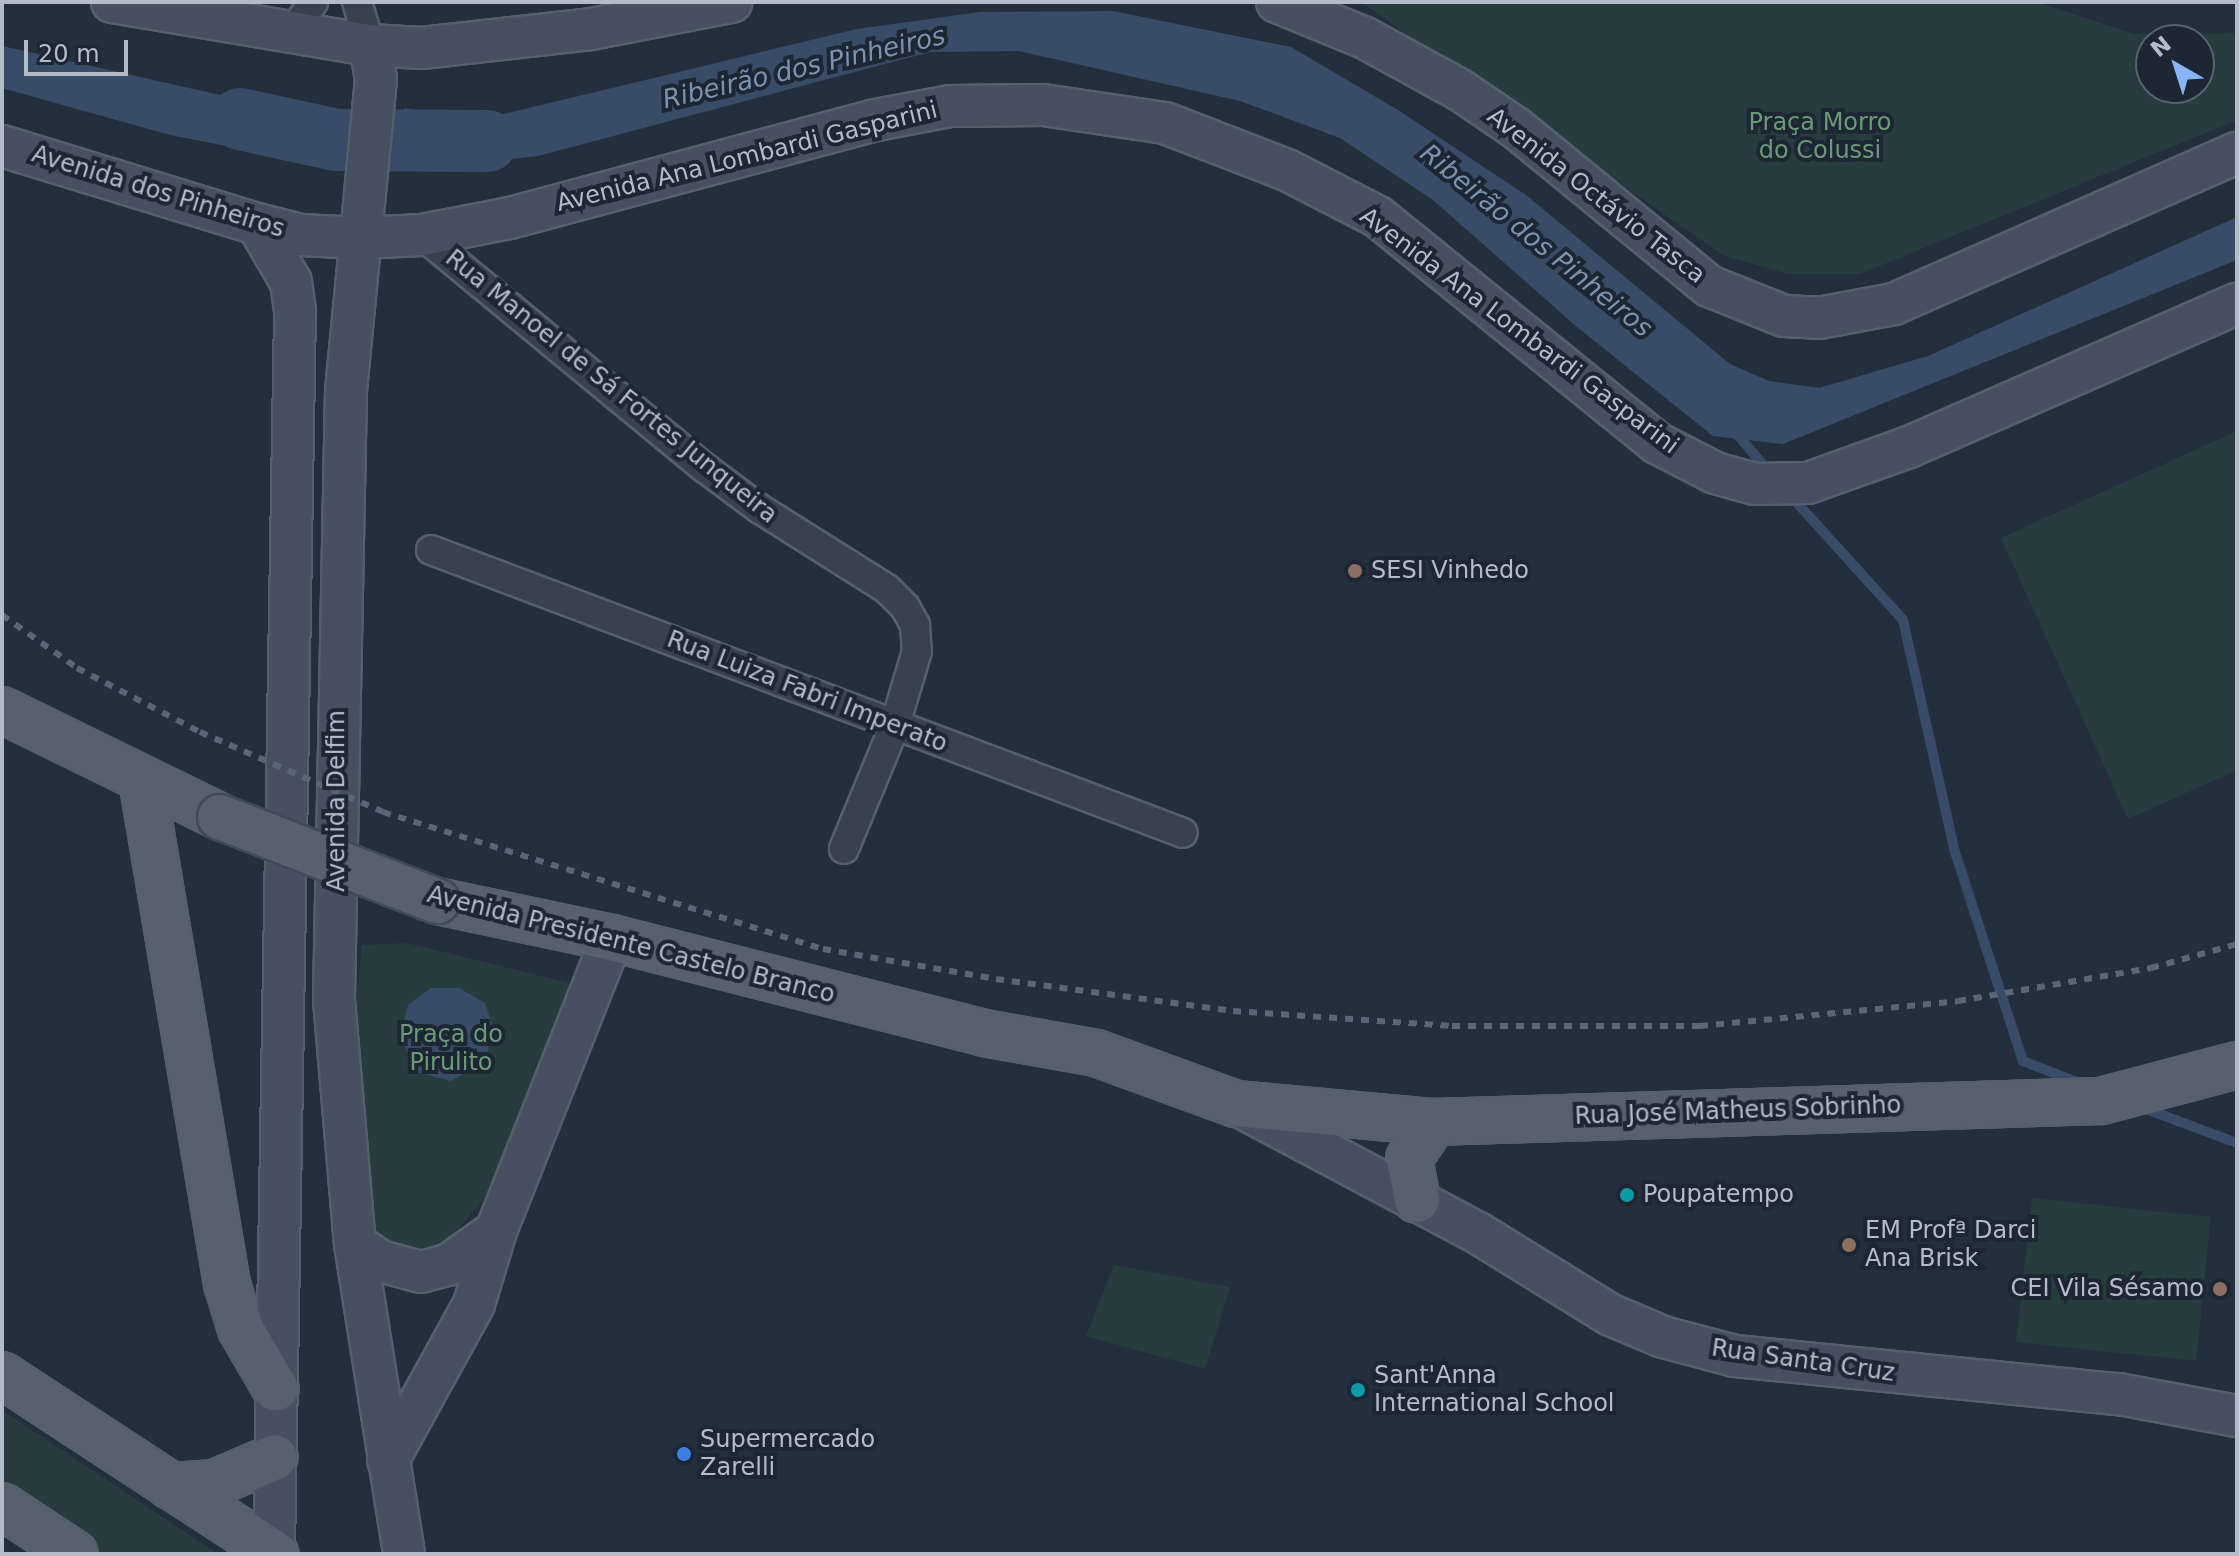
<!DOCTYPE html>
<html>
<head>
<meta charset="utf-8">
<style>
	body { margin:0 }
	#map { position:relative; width:2239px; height:1556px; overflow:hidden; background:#242f3e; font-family:"DejaVu Sans",sans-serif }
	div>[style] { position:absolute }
	.green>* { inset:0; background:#263c3f }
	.water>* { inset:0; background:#394c67 }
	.stream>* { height:10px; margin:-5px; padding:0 5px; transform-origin:5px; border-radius:5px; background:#394c67 }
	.river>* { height:62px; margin:-31px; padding:0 31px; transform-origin:31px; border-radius:31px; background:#394c67 }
	.roads { filter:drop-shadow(2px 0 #565f6c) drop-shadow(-2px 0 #565f6c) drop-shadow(0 2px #565f6c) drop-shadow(0 -2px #565f6c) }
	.street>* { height:28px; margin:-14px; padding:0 14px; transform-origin:14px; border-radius:14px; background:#38414e }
	.secondary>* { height:40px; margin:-20px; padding:0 20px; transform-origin:20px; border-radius:20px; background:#465061 }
	.primary>* { height:44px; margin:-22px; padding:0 22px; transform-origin:22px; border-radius:22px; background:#56606e }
	.rail>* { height:6px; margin-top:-3px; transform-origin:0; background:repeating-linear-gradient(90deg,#5a6575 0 8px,transparent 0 16px) }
	.bridges { filter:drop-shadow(2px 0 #414a57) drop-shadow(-2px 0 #414a57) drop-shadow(0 2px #414a57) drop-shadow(0 -2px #414a57) }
	.primary-bridge>* { height:44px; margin:-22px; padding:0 22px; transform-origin:22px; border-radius:22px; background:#56606e }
	.dots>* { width:22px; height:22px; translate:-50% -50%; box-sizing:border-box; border:4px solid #1d2633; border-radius:50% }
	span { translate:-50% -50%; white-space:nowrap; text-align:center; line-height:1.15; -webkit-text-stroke:8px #1d2633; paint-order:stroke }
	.park-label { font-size:24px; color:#6b9a76 }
	.street-label { font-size:24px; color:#b4bcc9 }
	.poi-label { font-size:24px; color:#b4bcc9 }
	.left { translate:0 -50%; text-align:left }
	.right { translate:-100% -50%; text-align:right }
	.water-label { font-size:26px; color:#7c92b1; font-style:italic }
	.frame { position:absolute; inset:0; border:4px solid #b4bcc9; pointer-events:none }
	.north { position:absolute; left:2135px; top:24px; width:80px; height:80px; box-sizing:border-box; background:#1d2633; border:2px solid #59626f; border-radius:50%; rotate:321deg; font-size:22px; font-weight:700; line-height:32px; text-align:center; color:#b4bcc9 }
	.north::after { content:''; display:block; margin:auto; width:28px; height:36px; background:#8ab4f8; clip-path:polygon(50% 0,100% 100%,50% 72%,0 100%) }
	.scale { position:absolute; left:24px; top:40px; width:104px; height:36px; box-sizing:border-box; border:4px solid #b4bcc9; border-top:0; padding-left:10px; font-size:24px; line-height:28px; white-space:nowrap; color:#b4bcc9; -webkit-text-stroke:6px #1d2633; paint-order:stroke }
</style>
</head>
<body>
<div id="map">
	<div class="green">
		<i style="clip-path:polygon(evenodd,1361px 2px,2036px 2px,2134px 34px,2237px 33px,2237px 120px,1860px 274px,1789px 274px,1724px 256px,1361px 2px,2151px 40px,2199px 40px,2199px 88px,2151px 88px,2151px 40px)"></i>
		<i style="clip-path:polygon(2237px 431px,2237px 770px,2128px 819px,2001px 538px)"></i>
		<i style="clip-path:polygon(407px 943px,578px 985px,485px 1197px,435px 1257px,381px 1252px,371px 1227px,356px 1005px,362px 945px)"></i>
		<i style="clip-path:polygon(2032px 1198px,2211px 1217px,2196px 1361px,2016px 1342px)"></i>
		<i style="clip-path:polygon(1114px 1265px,1230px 1287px,1205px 1369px,1086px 1336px)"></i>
		<i style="clip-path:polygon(2px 1410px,218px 1554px,98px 1554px,2px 1491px)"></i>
	</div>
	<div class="water">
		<i style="clip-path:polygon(1113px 11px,1291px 47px,1398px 110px,1526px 195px,1730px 364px,1769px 381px,1819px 388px,1928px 356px,2237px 217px,2237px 260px,1783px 444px,1713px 436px,1577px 327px,1433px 200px,1340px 138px,1240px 101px,1019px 51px,930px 52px,538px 156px,404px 170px,404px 108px,479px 120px,857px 29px,980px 12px)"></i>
		<i style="clip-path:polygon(2px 46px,328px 119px,319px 164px,170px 135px,2px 88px)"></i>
		<i style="clip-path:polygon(431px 988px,459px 988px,485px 1003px,494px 1030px,484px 1063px,451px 1081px,416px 1072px,400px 1036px,408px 1005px)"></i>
	</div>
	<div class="stream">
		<i style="left:1733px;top:429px;width:56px;rotate:50.1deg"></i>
		<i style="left:1788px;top:493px;width:171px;rotate:47.8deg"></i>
		<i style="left:1903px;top:620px;width:238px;rotate:77.4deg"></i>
		<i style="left:1955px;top:852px;width:220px;rotate:72deg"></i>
		<i style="left:2023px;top:1061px;width:63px;rotate:21.3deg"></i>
		<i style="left:2138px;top:1106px;width:106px;rotate:20.5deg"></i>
	</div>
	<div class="river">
		<i style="left:240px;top:119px;width:98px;rotate:12.3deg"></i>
		<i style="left:336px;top:140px;width:151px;rotate:0.4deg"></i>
	</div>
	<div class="roads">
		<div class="street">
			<i style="left:357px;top:2px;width:45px;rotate:73.2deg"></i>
			<i style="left:293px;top:32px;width:36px;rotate:-56deg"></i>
			<i style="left:422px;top:235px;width:367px;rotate:39.5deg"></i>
			<i style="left:705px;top:468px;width:69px;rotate:36.7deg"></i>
			<i style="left:760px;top:509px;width:150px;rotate:32.2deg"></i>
			<i style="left:887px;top:589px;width:25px;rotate:45deg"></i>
			<i style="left:905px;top:607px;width:21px;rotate:61deg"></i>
			<i style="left:915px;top:625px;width:26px;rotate:86deg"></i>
			<i style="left:917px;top:651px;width:77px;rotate:106.6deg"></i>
			<i style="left:895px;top:725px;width:134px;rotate:112.4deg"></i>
			<i style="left:431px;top:550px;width:803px;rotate:20.62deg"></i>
		</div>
		<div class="secondary">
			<i style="left:112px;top:2px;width:262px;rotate:9.5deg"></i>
			<i style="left:370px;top:45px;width:52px;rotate:3.3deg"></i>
			<i style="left:422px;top:48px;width:170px;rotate:-6.4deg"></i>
			<i style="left:591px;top:29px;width:143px;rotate:-10.9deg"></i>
			<i style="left:1277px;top:2px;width:95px;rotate:22.2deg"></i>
			<i style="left:1365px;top:38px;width:108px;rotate:28.7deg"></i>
			<i style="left:1460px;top:90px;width:68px;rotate:34.2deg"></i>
			<i style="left:1516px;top:128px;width:249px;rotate:39.3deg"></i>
			<i style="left:1709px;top:286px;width:81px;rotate:21.8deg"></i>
			<i style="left:1784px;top:316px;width:35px;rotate:3deg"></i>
			<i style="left:1819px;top:318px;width:76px;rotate:-10.6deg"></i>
			<i style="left:1894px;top:304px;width:375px;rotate:-23.8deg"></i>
			<i style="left:370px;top:45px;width:35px;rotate:80deg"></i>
			<i style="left:376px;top:79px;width:312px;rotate:95.5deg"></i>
			<i style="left:346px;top:390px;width:610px;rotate:91.13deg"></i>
			<i style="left:334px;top:1000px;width:245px;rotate:85.1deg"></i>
			<i style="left:355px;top:1244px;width:314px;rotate:81deg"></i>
			<i style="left:2px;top:146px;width:267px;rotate:17deg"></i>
			<i style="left:257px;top:224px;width:45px;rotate:14deg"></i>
			<i style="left:301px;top:235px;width:61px;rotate:2.8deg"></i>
			<i style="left:362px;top:238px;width:60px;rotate:-2.9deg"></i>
			<i style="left:422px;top:235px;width:90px;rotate:-10.9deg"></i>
			<i style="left:510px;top:218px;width:379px;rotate:-15deg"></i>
			<i style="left:876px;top:120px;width:75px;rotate:-10.7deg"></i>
			<i style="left:950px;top:106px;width:93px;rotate:-0.6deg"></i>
			<i style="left:1043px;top:105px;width:123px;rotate:8.4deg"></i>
			<i style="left:1165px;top:123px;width:131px;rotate:21.1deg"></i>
			<i style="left:1287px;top:170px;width:102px;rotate:27.3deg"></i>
			<i style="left:1378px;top:217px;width:359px;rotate:39deg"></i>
			<i style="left:1657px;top:443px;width:65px;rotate:27.3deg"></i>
			<i style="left:1715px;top:473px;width:41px;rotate:15.4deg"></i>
			<i style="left:1755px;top:484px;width:53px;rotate:-1.1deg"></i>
			<i style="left:1808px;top:483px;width:107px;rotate:-19.6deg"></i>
			<i style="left:1909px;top:447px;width:358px;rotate:-23.6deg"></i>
			<i style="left:257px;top:224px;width:67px;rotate:59.6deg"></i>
			<i style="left:291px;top:282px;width:30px;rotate:82deg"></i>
			<i style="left:295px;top:312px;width:1242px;rotate:90.97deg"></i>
			<i style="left:1239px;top:1106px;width:271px;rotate:28deg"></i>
			<i style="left:1478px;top:1233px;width:156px;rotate:31.7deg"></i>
			<i style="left:1611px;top:1315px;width:56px;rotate:22.9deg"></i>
			<i style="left:1663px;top:1337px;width:74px;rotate:14.8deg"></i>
			<i style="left:1735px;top:1356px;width:386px;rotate:5.7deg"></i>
			<i style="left:2119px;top:1394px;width:120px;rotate:10.6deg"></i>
			<i style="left:355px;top:1244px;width:30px;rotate:34deg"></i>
			<i style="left:380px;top:1261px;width:42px;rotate:15deg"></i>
			<i style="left:421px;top:1272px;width:28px;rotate:-15deg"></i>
			<i style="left:448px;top:1265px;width:59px;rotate:-35.3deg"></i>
			<i style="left:388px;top:1460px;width:178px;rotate:-61.1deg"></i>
			<i style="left:474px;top:1304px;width:76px;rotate:-73.2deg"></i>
			<i style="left:496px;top:1231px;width:315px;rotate:-68.4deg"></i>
		</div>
		<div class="primary">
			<i style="left:2px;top:710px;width:243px;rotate:26.1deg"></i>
			<i style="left:142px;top:780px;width:511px;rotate:80.43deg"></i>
			<i style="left:227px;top:1284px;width:47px;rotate:72.7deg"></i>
			<i style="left:241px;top:1329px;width:69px;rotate:59.7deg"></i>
			<i style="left:437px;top:901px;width:179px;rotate:11.9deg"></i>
			<i style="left:612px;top:938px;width:384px;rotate:14.3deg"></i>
			<i style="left:984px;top:1033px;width:114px;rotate:10.1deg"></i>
			<i style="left:1096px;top:1053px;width:149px;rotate:20deg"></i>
			<i style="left:1236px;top:1104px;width:199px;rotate:5.2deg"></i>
			<i style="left:1434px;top:1122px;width:667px;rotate:-1.8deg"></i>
			<i style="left:2101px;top:1101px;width:141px;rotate:-14.8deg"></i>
			<i style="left:1417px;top:1200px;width:42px;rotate:-101deg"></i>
			<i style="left:1409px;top:1159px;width:45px;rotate:-56deg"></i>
			<i style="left:2px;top:1375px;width:327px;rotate:33.2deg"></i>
			<i style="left:170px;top:1486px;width:45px;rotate:-3.8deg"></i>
			<i style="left:215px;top:1483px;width:65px;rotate:-23.4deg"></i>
			<i style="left:2px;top:1506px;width:87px;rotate:33.3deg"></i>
		</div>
	</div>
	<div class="rail">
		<i style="left:2px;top:615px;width:92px;rotate:35.2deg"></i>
		<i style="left:77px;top:668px;width:139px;rotate:27.5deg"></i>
		<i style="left:200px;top:732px;width:200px;rotate:23.6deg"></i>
		<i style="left:383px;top:812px;width:461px;rotate:17.3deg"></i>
		<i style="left:823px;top:949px;width:176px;rotate:9.8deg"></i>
		<i style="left:996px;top:979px;width:239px;rotate:7.7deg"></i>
		<i style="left:1233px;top:1011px;width:220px;rotate:3.9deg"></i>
		<i style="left:1452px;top:1026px;width:248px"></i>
		<i style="left:1700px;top:1026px;width:259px;rotate:-5.5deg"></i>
		<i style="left:1958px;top:1001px;width:196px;rotate:-9.7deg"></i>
		<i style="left:2151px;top:968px;width:89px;rotate:-15.6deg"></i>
	</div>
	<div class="bridges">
		<div class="primary-bridge">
			<i style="left:220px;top:817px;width:233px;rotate:21.2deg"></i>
		</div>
	</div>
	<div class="dots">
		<i style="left:1355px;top:571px;background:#8d6e63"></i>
		<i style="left:1627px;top:1195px;background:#0f9aa8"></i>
		<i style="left:1849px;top:1245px;background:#8d6e63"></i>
		<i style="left:2220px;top:1289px;background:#8d6e63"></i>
		<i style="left:1358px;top:1390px;background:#0f9aa8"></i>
		<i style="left:684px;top:1454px;background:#3f7fe0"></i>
	</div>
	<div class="park-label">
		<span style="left:1820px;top:137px">Praça Morro<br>do Colussi</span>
		<span style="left:451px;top:1049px">Praça do<br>Pirulito</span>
	</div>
	<div class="street-label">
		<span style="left:747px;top:157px;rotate:-14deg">Avenida Ana Lombardi Gasparini</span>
		<span style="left:158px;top:192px;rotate:17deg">Avenida dos Pinheiros</span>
		<span style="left:1596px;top:196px;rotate:38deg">Avenida Octávio Tasca</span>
		<span style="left:1519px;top:331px;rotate:37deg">Avenida Ana Lombardi Gasparini</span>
		<span style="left:611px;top:387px;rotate:39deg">Rua Manoel de Sá Fortes Junqueira</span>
		<span style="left:807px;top:692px;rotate:21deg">Rua Luiza Fabri Imperato</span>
		<span style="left:337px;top:801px;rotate:-90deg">Avenida Delfim</span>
		<span style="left:631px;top:945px;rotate:14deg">Avenida Presidente Castelo Branco</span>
		<span style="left:1738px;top:1111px;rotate:-2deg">Rua José Matheus Sobrinho</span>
		<span style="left:1803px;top:1361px;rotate:8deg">Rua Santa Cruz</span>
	</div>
	<div class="poi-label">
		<span class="left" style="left:1371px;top:571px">SESI Vinhedo</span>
		<span class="left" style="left:1643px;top:1195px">Poupatempo</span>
		<span class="left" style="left:1865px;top:1245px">EM Profª Darci<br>Ana Brisk</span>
		<span class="right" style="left:2204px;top:1289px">CEI Vila Sésamo</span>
		<span class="left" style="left:1374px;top:1390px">Sant'Anna<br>International School</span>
		<span class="left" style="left:700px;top:1454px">Supermercado<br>Zarelli</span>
	</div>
	<div class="water-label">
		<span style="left:804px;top:68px;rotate:-13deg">Ribeirão dos Pinheiros</span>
		<span style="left:1536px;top:241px;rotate:39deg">Ribeirão dos Pinheiros</span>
	</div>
	<div class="frame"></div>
	<div class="north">N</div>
	<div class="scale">20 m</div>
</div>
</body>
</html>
